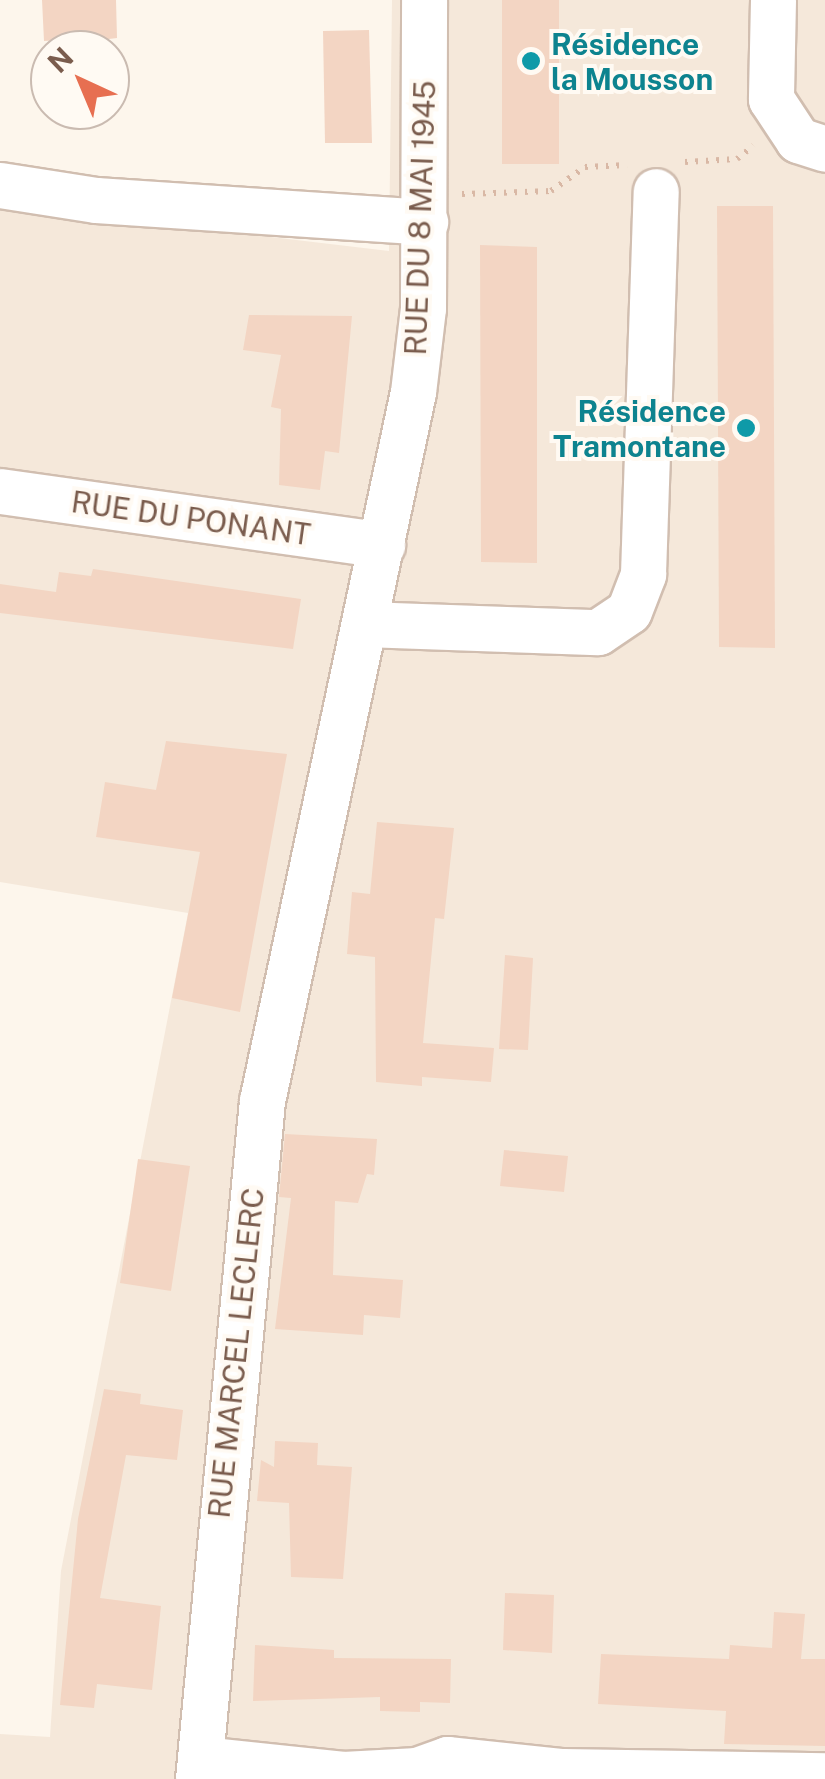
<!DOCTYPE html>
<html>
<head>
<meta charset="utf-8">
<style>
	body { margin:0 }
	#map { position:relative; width:825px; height:1779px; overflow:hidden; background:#fdf6ec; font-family:"Public Sans",sans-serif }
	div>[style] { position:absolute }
	.residential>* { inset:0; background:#f5e8da }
	.building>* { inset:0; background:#f3d5c3 }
	.path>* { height:6px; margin-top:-3px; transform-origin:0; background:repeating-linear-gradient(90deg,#d9b8a5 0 2.5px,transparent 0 10.5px) }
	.roads { filter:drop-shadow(2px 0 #d1beb0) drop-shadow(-2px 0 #d1beb0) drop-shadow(0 2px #d1beb0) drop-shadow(0 -2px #d1beb0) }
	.minor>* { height:45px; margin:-22.5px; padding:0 22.5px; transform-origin:22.5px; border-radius:22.5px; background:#fff }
	.dots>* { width:28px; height:28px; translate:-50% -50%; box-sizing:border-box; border:5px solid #fffaf3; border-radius:50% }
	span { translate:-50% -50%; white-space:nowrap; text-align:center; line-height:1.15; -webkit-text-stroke:8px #fffaf3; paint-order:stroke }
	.culture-label { font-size:30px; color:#0d838f; font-weight:700 }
	.left { translate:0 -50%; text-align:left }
	.right { translate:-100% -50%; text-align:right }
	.street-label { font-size:30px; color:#7a5c4d }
	.north { position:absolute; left:30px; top:30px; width:100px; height:100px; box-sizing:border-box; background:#fffaf3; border:2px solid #cabbb1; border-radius:50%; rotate:316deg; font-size:28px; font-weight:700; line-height:40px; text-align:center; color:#7a5c4d }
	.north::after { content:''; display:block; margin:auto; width:35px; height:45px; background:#e76f51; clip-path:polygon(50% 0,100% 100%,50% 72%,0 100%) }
</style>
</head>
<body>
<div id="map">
	<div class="residential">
		<i style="clip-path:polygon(392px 0,825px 0,825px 1779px,0 1779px,0 1734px,50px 1737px,61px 1571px,188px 913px,0 882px,0 205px,389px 251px)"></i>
	</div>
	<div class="building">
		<i style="clip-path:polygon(42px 0,116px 0,117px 38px,109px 39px,109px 50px,64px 50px,64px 40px,44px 41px)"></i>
		<i style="clip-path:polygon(502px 0,559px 0,559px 164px,502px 164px)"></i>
		<i style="clip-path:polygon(369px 30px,372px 143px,325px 143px,323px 31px)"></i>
		<i style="clip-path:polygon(717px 206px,773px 206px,775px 648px,719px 647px)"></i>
		<i style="clip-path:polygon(480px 245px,537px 247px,537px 563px,481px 562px)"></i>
		<i style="clip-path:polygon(249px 315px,352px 316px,339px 453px,325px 451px,320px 490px,279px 485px,281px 409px,271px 407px,281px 355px,243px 350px)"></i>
		<i style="clip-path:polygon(93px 569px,301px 599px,293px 649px,0 613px,0 584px,56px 592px,59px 572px,91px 576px)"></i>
		<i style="clip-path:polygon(166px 741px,287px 754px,240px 1012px,172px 998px,200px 852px,96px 837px,105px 782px,156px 790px)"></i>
		<i style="clip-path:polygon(377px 822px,454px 828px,444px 919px,435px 918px,423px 1043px,494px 1048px,491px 1082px,422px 1077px,422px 1086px,376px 1082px,375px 957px,347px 954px,352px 892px,370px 894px)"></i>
		<i style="clip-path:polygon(505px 955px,533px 958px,528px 1050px,499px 1049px)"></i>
		<i style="clip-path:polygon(285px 1134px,377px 1139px,374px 1175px,367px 1174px,358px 1203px,335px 1201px,333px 1275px,403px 1280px,400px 1318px,364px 1315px,363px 1335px,275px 1329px,291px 1198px,279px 1197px)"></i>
		<i style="clip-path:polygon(504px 1150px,568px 1156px,564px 1192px,500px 1186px)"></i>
		<i style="clip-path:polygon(138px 1159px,190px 1166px,171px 1291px,120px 1283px)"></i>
		<i style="clip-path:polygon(104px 1389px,141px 1394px,140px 1404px,183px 1410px,177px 1460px,126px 1455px,100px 1598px,161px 1606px,152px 1690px,97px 1684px,94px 1708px,60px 1705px,78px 1519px)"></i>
		<i style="clip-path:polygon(275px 1441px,318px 1443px,317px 1465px,352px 1467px,343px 1579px,291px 1577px,289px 1503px,257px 1501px,261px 1460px,274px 1467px)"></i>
		<i style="clip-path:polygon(505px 1593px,554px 1595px,552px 1653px,503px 1650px)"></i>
		<i style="clip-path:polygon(774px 1612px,805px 1614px,801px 1659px,825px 1659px,825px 1746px,724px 1744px,726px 1711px,598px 1704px,601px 1654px,729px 1659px,730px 1645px,772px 1648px)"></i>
		<i style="clip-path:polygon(255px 1645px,334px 1650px,334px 1658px,451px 1659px,450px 1703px,420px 1702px,420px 1712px,380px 1711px,380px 1697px,253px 1701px)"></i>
	</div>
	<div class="path">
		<i style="left:685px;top:162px;width:52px;rotate:-3.3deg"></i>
		<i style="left:737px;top:159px;width:21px;rotate:-39deg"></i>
		<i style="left:462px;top:194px;width:89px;rotate:-1.9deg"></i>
		<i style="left:551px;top:191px;width:42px;rotate:-35.2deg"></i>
		<i style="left:585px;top:167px;width:42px;rotate:-2.7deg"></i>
	</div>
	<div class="roads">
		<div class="minor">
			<i style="left:773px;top:0;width:99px;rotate:91.2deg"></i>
			<i style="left:771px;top:99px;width:49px;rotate:56.6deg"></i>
			<i style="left:798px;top:140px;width:28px;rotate:18deg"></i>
			<i style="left:0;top:185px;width:97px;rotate:8.9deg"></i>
			<i style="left:96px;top:200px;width:330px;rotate:3.8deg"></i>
			<i style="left:0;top:491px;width:386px;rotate:8deg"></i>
			<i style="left:364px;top:624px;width:234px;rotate:2deg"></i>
			<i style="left:598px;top:632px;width:37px;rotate:-34deg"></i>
			<i style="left:629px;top:611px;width:40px;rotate:-69deg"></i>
			<i style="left:643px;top:574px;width:383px;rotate:-88.1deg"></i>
			<i style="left:203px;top:1759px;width:141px;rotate:6.1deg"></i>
			<i style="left:343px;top:1774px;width:74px;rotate:-3.1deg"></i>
			<i style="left:417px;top:1770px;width:32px;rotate:-20deg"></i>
			<i style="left:447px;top:1759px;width:116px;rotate:6deg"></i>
			<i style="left:562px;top:1771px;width:263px;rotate:0.9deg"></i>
			<i style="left:198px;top:1779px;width:681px;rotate:-84.61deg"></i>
			<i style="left:262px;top:1101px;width:725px;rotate:-77.98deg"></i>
			<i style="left:413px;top:392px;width:85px;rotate:-83.2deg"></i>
			<i style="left:423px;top:308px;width:308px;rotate:-89.8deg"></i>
		</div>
	</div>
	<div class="dots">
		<i style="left:531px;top:61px;background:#0f9aa8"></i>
		<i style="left:746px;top:428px;background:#0f9aa8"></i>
	</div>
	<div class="culture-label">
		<span class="left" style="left:551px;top:61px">Résidence<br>la Mousson</span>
		<span class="right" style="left:726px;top:428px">Résidence<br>Tramontane</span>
	</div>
	<div class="street-label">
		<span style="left:420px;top:218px;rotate:-88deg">RUE DU 8 MAI 1945</span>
		<span style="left:191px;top:518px;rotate:8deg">RUE DU PONANT</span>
		<span style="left:236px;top:1353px;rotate:-84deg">RUE MARCEL LECLERC</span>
	</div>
	<div class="north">N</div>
</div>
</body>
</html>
